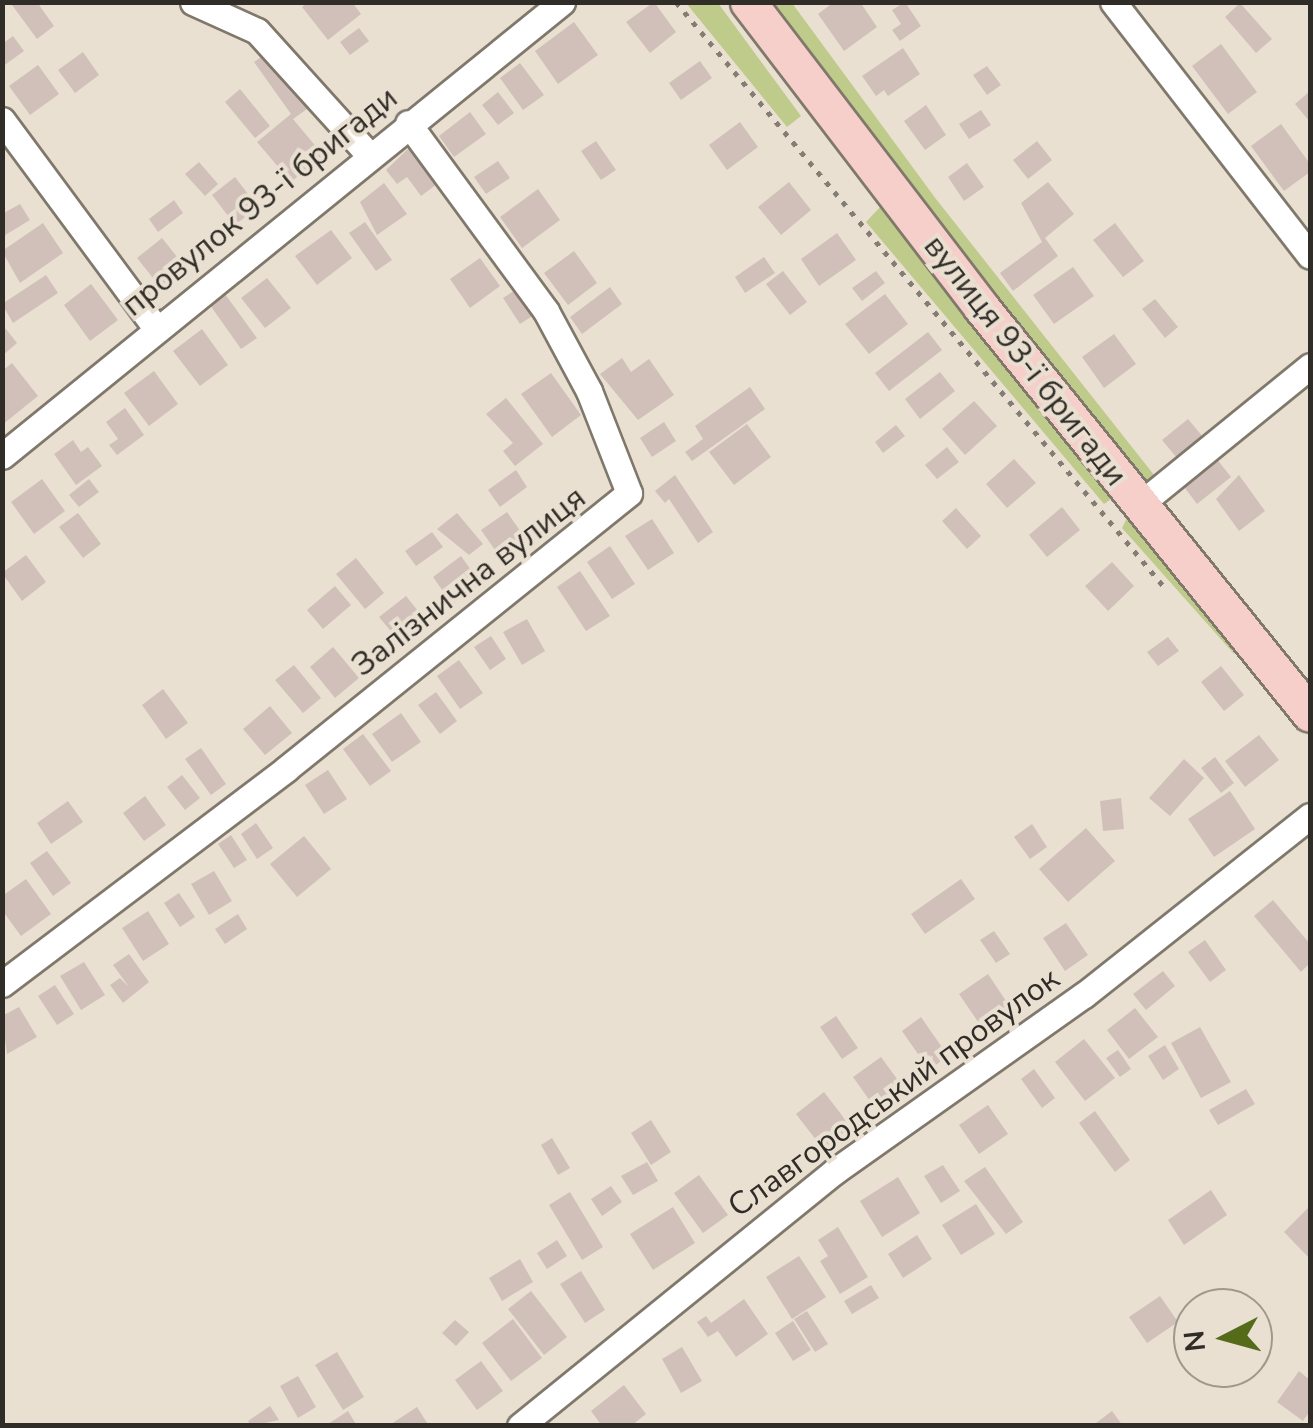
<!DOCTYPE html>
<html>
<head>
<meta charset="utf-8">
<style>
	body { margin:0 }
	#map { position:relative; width:1313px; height:1428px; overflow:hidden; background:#e9e0d1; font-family:"Nunito Sans",sans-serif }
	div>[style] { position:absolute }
	.green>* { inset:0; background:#bfcb8a }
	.building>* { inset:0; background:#d1c0b9 }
	.path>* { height:5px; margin-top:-2.5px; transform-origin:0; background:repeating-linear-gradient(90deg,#847d74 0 5px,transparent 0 13px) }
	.roads { filter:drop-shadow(2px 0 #80786b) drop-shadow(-2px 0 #80786b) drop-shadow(0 2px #80786b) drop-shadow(0 -2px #80786b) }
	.street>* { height:25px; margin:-12.5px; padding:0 12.5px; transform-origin:12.5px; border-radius:12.5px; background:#fff }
	.secondary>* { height:35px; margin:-17.5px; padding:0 17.5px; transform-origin:17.5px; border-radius:17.5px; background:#f6ceca }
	span { translate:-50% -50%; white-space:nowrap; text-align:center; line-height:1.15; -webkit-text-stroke:8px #e9e0d1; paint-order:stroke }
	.street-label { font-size:32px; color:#302c27 }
	.frame { position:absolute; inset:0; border:5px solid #302c27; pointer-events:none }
	.north { position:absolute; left:1173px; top:1288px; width:100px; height:100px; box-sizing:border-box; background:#e9e0d1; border:2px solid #9f988d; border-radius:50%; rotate:264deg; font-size:28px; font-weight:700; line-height:40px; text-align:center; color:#302c27 }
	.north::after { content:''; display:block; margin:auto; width:35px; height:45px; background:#546b1a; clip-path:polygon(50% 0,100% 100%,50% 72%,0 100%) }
</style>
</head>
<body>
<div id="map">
	<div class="green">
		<i style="clip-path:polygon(686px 3px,718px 3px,801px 116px,787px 127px)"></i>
		<i style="clip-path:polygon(760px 3px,792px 3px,936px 199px,1158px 480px,1140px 491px)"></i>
		<i style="clip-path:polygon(882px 205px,1117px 495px,1104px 504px,866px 222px)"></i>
		<i style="clip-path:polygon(1130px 512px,1210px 612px,1235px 655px,1122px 528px)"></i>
	</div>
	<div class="building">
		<i style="clip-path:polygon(37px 2px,54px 26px,37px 39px,12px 5px)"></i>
		<i style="clip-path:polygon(308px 2px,352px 2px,361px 14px,328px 40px,302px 7px)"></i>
		<i style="clip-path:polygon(654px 2px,676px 32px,650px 53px,626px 22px)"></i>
		<i style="clip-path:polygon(834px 2px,860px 2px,877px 27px,844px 51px,818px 14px)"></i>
		<i style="clip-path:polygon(905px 2px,921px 26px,900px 41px,892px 30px,901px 24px,892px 10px)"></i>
		<i style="clip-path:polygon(1240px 3px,1272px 39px,1256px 53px,1225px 17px)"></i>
		<i style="clip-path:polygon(574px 22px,598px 55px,558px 84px,535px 51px)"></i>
		<i style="clip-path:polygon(359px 28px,369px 41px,350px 55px,340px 42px)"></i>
		<i style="clip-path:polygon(13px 36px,24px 51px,2px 67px,2px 44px)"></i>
		<i style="clip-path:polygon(1221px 44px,1257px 92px,1228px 114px,1192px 66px)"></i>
		<i style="clip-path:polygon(903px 48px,920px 74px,888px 96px,884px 90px,876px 96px,862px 76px)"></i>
		<i style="clip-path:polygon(83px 52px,99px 75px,75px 93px,58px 70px)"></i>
		<i style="clip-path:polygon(267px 53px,307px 109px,293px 119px,323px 155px,291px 182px,257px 142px,291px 114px,254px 62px)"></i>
		<i style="clip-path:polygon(700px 61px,712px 78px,681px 100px,669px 83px)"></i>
		<i style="clip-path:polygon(520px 63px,544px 95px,523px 110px,500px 78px)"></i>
		<i style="clip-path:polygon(38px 65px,59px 94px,30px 115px,9px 86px)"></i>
		<i style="clip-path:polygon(987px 66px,1001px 85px,987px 95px,973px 75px)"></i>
		<i style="clip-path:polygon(240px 89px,270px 126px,255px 138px,225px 102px)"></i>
		<i style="clip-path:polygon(1310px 91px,1310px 122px,1295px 104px)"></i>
		<i style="clip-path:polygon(498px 92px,514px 113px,498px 125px,482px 105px)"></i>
		<i style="clip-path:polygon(926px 105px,946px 135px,925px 150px,904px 121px)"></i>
		<i style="clip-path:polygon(981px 110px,991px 125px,969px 139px,959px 124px)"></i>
		<i style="clip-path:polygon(470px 112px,486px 134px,454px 157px,439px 136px)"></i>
		<i style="clip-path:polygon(740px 122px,758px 147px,727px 170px,709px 145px)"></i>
		<i style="clip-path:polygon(1281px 124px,1310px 164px,1310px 172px,1284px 191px,1251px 146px)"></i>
		<i style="clip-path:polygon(596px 141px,616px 170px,601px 180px,581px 151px)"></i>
		<i style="clip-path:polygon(1037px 141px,1052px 160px,1028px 179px,1013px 160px)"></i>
		<i style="clip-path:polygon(410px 147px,437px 184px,421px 196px,407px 177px,397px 184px,386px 170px)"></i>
		<i style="clip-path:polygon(498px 161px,510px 178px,486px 194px,474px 177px)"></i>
		<i style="clip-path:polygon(199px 162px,218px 184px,205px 196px,185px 174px)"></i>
		<i style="clip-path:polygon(967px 163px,984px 187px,964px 201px,948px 177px)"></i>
		<i style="clip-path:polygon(235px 177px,258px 207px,235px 225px,212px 195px)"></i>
		<i style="clip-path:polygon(789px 182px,811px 210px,781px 235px,758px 207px)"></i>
		<i style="clip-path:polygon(1048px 182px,1074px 214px,1045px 238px,1058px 256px,1013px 291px,1000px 273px,1042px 242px,1021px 203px)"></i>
		<i style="clip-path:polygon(384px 183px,407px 214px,377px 235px,360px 202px)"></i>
		<i style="clip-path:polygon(538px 189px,560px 220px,522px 248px,500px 217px)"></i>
		<i style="clip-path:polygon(174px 200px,183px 213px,158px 232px,149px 219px)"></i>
		<i style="clip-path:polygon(20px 204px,30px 220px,2px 237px,2px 214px)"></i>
		<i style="clip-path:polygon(365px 222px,392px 260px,376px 271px,349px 233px)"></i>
		<i style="clip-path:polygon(43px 223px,63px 253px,20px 283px,2px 251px)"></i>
		<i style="clip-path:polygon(1115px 223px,1144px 261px,1123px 277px,1093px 240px)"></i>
		<i style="clip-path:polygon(331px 230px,352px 258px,317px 285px,295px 256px)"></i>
		<i style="clip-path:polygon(837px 233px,856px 260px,819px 286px,801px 259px)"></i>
		<i style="clip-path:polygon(162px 238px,186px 268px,161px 288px,137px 258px)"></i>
		<i style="clip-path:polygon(574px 251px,597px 283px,568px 305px,544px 273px)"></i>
		<i style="clip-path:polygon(764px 257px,775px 273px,745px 293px,735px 277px)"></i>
		<i style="clip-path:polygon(480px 258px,500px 286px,470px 308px,450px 279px)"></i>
		<i style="clip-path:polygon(1073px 267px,1094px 296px,1054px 324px,1033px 295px)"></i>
		<i style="clip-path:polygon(783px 271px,807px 302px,790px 315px,766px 284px)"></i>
		<i style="clip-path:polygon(876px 271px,885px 283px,862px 301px,852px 288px)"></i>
		<i style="clip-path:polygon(46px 275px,58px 293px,13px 323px,2px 304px)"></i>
		<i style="clip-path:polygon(267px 278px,291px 308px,265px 328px,241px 298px)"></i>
		<i style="clip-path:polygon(91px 284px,118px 320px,90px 341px,64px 305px)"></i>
		<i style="clip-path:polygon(610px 287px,622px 304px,582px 334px,570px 317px)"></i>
		<i style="clip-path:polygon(517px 289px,534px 315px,520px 324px,503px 298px)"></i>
		<i style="clip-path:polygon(225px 294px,257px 338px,241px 349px,210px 305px)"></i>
		<i style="clip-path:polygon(885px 294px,908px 324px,869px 354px,845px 324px)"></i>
		<i style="clip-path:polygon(1155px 299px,1178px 327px,1165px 338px,1142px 309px)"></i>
		<i style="clip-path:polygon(6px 329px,17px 343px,2px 356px,2px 331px)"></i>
		<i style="clip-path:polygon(202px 329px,228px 365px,200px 386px,173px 351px)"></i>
		<i style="clip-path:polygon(928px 332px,942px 350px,889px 391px,875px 373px)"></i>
		<i style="clip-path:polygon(1114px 334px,1136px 364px,1104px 388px,1082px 357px)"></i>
		<i style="clip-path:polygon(622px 358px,631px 372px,649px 359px,674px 395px,638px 420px,600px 374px)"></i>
		<i style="clip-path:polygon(12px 363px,38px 396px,2px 425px,2px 371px)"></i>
		<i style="clip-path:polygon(154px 371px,178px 404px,149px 426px,124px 393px)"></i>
		<i style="clip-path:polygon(940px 372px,955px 391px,920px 419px,905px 399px)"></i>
		<i style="clip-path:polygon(551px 373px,581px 415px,552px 437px,521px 394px)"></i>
		<i style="clip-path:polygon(750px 387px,765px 409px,692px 461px,685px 452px,703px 439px,695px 426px)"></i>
		<i style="clip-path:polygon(506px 398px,543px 444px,515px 466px,503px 451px,513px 443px,486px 414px)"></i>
		<i style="clip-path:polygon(974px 401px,997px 426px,965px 455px,942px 429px)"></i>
		<i style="clip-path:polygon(125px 408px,144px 435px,117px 455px,109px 445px,118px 439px,106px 422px)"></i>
		<i style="clip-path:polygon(1188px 419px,1203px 437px,1177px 458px,1162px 440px)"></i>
		<i style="clip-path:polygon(664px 422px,676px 441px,652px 457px,640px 438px)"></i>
		<i style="clip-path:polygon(747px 424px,771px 457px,734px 485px,709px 452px)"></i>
		<i style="clip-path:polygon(896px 425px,905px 436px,883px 453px,875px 442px)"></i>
		<i style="clip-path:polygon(73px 440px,81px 452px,88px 447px,102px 466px,76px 485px,54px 454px)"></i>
		<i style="clip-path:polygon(947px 447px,959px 462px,937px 479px,925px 465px)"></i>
		<i style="clip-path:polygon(1216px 458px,1231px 477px,1197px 504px,1182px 484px)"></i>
		<i style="clip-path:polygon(1014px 459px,1036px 483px,1007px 508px,986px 484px)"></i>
		<i style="clip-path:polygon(516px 470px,527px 487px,500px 507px,488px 490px)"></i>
		<i style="clip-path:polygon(675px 475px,713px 532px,698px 543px,669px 499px,665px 503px,655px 491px)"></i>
		<i style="clip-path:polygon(1239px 475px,1265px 511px,1239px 531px,1216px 499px)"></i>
		<i style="clip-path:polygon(42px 479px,65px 511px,34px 534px,11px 502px)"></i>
		<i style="clip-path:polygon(89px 479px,99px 492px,79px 507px,69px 495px)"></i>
		<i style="clip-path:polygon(1062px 507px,1080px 530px,1047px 557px,1029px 535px)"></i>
		<i style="clip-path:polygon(956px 508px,981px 536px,967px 549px,942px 521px)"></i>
		<i style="clip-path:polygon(507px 512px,528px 542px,502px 560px,481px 530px)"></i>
		<i style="clip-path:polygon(78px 513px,101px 544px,83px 558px,59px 527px)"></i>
		<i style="clip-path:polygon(457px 513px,483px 544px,469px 555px,437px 529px)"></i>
		<i style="clip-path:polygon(652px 519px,674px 553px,648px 570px,625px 536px)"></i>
		<i style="clip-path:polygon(432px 532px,443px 547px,416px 566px,405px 551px)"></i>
		<i style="clip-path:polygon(610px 546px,635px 584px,612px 599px,587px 562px)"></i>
		<i style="clip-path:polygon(26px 555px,46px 582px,22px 601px,2px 573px)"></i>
		<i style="clip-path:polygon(461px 556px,481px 584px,452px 604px,433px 577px)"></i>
		<i style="clip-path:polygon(356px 558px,384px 593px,365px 609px,336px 574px)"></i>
		<i style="clip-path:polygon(1112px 562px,1134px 586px,1108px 611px,1085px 586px)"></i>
		<i style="clip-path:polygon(580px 571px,610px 616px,586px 631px,557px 587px)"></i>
		<i style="clip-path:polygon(335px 586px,351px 605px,323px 629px,307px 610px)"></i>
		<i style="clip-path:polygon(406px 596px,426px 621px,401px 643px,379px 617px)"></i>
		<i style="clip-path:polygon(527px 619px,545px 651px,522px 665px,503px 632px)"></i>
		<i style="clip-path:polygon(491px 636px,506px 659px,490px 670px,474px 647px)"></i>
		<i style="clip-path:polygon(1168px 637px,1179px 651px,1158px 666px,1147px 652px)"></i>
		<i style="clip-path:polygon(333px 647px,359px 678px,335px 698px,310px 667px)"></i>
		<i style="clip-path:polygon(459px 660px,483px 693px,460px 709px,437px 676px)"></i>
		<i style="clip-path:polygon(294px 665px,321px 698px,303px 713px,275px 680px)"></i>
		<i style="clip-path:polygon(1221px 666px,1244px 695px,1224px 711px,1201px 682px)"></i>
		<i style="clip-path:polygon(163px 689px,188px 723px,166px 739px,142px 705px)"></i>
		<i style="clip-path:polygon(436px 692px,457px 721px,440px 734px,418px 705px)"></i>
		<i style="clip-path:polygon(270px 706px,292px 733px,265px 755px,243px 729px)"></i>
		<i style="clip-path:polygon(401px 713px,421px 742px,392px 762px,372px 734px)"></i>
		<i style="clip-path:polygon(363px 734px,391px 771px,370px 786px,343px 749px)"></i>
		<i style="clip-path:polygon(1259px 735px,1279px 760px,1245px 787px,1225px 761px)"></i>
		<i style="clip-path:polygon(201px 748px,226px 784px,211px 795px,185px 759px)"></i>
		<i style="clip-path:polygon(1215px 757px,1234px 783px,1221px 793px,1201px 768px)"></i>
		<i style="clip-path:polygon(1184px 759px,1204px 778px,1170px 816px,1149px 798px)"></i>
		<i style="clip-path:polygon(328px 770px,347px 799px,324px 814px,305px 785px)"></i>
		<i style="clip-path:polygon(182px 775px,200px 798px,185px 810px,167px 787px)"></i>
		<i style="clip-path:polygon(1230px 791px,1255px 829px,1214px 857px,1188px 819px)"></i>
		<i style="clip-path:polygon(145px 796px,166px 825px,144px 841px,123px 813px)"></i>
		<i style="clip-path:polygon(1121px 798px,1124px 829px,1103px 831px,1100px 801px)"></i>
		<i style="clip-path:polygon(68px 801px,83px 822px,51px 844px,37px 823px)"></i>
		<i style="clip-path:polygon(256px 823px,273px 848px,257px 859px,241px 834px)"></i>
		<i style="clip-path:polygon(1032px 824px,1047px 847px,1030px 859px,1014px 837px)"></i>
		<i style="clip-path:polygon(1086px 828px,1115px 861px,1068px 902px,1039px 869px)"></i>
		<i style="clip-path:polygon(231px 835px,247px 860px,234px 868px,218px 844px)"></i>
		<i style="clip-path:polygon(304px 836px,331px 869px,297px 897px,270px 864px)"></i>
		<i style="clip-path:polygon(47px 851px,71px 883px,53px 896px,30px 863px)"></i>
		<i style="clip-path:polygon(214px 871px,232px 901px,209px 915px,191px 884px)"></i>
		<i style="clip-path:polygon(26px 879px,51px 914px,21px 936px,2px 910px,2px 896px)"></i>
		<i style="clip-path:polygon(961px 879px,975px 899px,925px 934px,911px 914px)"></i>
		<i style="clip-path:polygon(179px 893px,195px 917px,180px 927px,164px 903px)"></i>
		<i style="clip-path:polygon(1273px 900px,1310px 944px,1310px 963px,1301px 972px,1254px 916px)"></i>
		<i style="clip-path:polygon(148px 911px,169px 944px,143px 961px,122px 928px)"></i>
		<i style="clip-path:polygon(238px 914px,247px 929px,225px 944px,215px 929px)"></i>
		<i style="clip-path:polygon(1066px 923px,1088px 955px,1065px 971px,1043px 938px)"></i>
		<i style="clip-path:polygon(994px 931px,1010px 954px,996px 963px,980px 940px)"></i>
		<i style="clip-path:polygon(1205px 940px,1226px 970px,1210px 982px,1188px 952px)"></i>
		<i style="clip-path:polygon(129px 954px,149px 982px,123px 1003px,110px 985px,120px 978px,129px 987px,113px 965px)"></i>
		<i style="clip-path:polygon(84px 962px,105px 995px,81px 1010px,60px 976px)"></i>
		<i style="clip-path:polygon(1163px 971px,1175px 986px,1146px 1010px,1133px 994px)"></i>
		<i style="clip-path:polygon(988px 974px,1014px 1013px,985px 1032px,959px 994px)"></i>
		<i style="clip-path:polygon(55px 985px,74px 1014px,57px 1025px,38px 996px)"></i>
		<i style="clip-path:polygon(19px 1007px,37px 1037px,7px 1054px,2px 1016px)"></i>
		<i style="clip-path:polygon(1135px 1008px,1158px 1037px,1129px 1059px,1107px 1030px)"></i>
		<i style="clip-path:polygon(836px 1016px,858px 1048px,842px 1059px,820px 1027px)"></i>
		<i style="clip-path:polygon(921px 1017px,948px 1056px,929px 1070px,902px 1031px)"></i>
		<i style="clip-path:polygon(1200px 1027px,1231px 1082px,1201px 1098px,1171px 1043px)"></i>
		<i style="clip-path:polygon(1084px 1039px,1115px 1078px,1085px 1101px,1055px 1062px)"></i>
		<i style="clip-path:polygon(1165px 1045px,1179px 1069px,1163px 1080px,1148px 1056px)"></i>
		<i style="clip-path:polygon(1118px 1050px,1131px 1069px,1120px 1077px,1106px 1058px)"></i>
		<i style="clip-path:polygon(881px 1057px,903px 1087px,875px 1108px,853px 1077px)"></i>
		<i style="clip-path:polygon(1034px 1069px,1055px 1098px,1042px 1108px,1021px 1079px)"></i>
		<i style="clip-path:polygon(1246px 1089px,1255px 1104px,1218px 1125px,1209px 1110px)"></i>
		<i style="clip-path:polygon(824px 1092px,851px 1127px,823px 1149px,796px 1114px)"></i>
		<i style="clip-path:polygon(988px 1105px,1008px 1134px,979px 1154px,959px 1125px)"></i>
		<i style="clip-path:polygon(1095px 1111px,1130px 1160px,1115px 1172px,1079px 1123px)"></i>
		<i style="clip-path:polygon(651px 1120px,671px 1152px,651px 1165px,631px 1133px)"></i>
		<i style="clip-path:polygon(552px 1138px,570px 1168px,558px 1175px,541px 1145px)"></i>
		<i style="clip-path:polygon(647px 1162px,658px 1181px,633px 1195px,621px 1176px)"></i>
		<i style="clip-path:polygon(943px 1165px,960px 1191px,941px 1203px,924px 1176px)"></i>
		<i style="clip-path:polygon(985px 1167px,1023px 1222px,1006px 1234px,964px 1181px)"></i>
		<i style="clip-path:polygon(699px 1175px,728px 1215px,703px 1233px,674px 1193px)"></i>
		<i style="clip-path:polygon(898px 1177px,920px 1213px,882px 1237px,860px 1201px)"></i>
		<i style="clip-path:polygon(611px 1186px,622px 1202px,602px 1216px,591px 1199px)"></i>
		<i style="clip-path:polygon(1211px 1190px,1227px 1215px,1184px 1245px,1168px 1220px)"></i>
		<i style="clip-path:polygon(570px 1192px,603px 1247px,582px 1260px,549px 1205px)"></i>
		<i style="clip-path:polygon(976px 1204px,995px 1234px,961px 1255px,942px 1225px)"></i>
		<i style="clip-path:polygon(1310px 1206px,1310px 1259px,1284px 1232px)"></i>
		<i style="clip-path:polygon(673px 1207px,695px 1243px,653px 1270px,630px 1234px)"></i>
		<i style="clip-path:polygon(838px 1227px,868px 1277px,840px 1294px,820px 1261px,828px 1256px,818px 1240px)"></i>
		<i style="clip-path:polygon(917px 1235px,932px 1259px,903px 1278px,888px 1254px)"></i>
		<i style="clip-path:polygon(557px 1240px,567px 1256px,547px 1269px,537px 1253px)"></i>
		<i style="clip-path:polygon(799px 1256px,826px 1297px,792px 1319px,766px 1277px)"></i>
		<i style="clip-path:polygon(520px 1259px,533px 1282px,502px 1301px,489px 1278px)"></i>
		<i style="clip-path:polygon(581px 1271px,605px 1310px,585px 1323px,560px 1284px)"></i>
		<i style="clip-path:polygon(871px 1285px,879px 1298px,852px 1314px,844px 1301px)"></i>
		<i style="clip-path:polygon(531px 1291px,567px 1337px,544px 1355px,508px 1309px)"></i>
		<i style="clip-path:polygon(1160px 1296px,1178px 1322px,1147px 1343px,1129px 1317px)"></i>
		<i style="clip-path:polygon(744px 1299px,768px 1334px,736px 1357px,718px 1331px,708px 1337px,697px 1322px,706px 1316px,711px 1323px)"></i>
		<i style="clip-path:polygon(807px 1311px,828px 1344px,815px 1352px,794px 1319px)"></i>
		<i style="clip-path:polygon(513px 1319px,542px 1358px,511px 1381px,482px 1343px)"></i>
		<i style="clip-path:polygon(455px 1320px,469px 1332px,456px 1346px,442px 1333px)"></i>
		<i style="clip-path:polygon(793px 1321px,811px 1350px,793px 1361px,775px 1333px)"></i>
		<i style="clip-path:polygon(682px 1347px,702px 1381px,681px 1393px,662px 1359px)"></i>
		<i style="clip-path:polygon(337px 1352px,364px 1397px,343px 1410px,315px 1365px)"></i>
		<i style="clip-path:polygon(481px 1361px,503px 1391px,477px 1410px,455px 1380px)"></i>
		<i style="clip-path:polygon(1299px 1371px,1310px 1380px,1310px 1411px,1303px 1421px,1277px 1402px)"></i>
		<i style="clip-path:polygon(298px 1376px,316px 1407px,298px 1418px,280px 1386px)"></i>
		<i style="clip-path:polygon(624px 1385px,646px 1414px,631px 1426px,602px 1426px,591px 1411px)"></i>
		<i style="clip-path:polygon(270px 1406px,279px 1420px,251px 1426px,248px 1421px)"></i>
		<i style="clip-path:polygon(417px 1407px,429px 1426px,388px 1426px)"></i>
		<i style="clip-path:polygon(348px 1411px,357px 1426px,325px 1426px)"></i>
		<i style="clip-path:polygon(1112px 1411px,1123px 1426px,1092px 1426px)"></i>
	</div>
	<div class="path">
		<i style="left:676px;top:2px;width:765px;rotate:50.15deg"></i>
	</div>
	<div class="roads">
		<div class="street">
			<i style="left:193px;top:2px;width:70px;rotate:24.4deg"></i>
			<i style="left:257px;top:31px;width:166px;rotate:47.9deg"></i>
			<i style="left:1113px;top:2px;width:321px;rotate:52.2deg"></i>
			<i style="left:2px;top:120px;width:259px;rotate:53.5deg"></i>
			<i style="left:2px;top:456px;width:721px;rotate:-39.03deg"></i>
			<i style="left:1139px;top:505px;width:220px;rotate:-39.1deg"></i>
			<i style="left:2px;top:984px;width:356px;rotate:-37.1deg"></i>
			<i style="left:286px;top:769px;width:440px;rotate:-38.8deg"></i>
			<i style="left:629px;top:493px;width:110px;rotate:-111.4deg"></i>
			<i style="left:589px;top:391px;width:91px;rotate:-118.3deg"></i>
			<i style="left:546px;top:311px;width:233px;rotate:-126.3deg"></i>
			<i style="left:520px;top:1426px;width:405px;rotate:-39deg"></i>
			<i style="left:835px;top:1171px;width:305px;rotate:-35.3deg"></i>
			<i style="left:1084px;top:995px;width:288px;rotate:-38.4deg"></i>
		</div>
		<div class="secondary">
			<i style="left:748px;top:2px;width:384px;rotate:52.6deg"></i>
			<i style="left:981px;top:307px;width:523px;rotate:51.05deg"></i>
		</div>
	</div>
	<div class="street-label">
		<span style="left:260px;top:202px;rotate:-39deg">провулок 93-ї бригади</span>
		<span style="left:1025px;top:361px;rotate:52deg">вулиця 93-ї бригади</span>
		<span style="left:469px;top:582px;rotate:-38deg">Залізнична вулиця</span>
		<span style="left:894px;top:1093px;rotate:-36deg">Славгородський провулок</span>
	</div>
	<div class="frame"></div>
	<div class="north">N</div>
</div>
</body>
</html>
